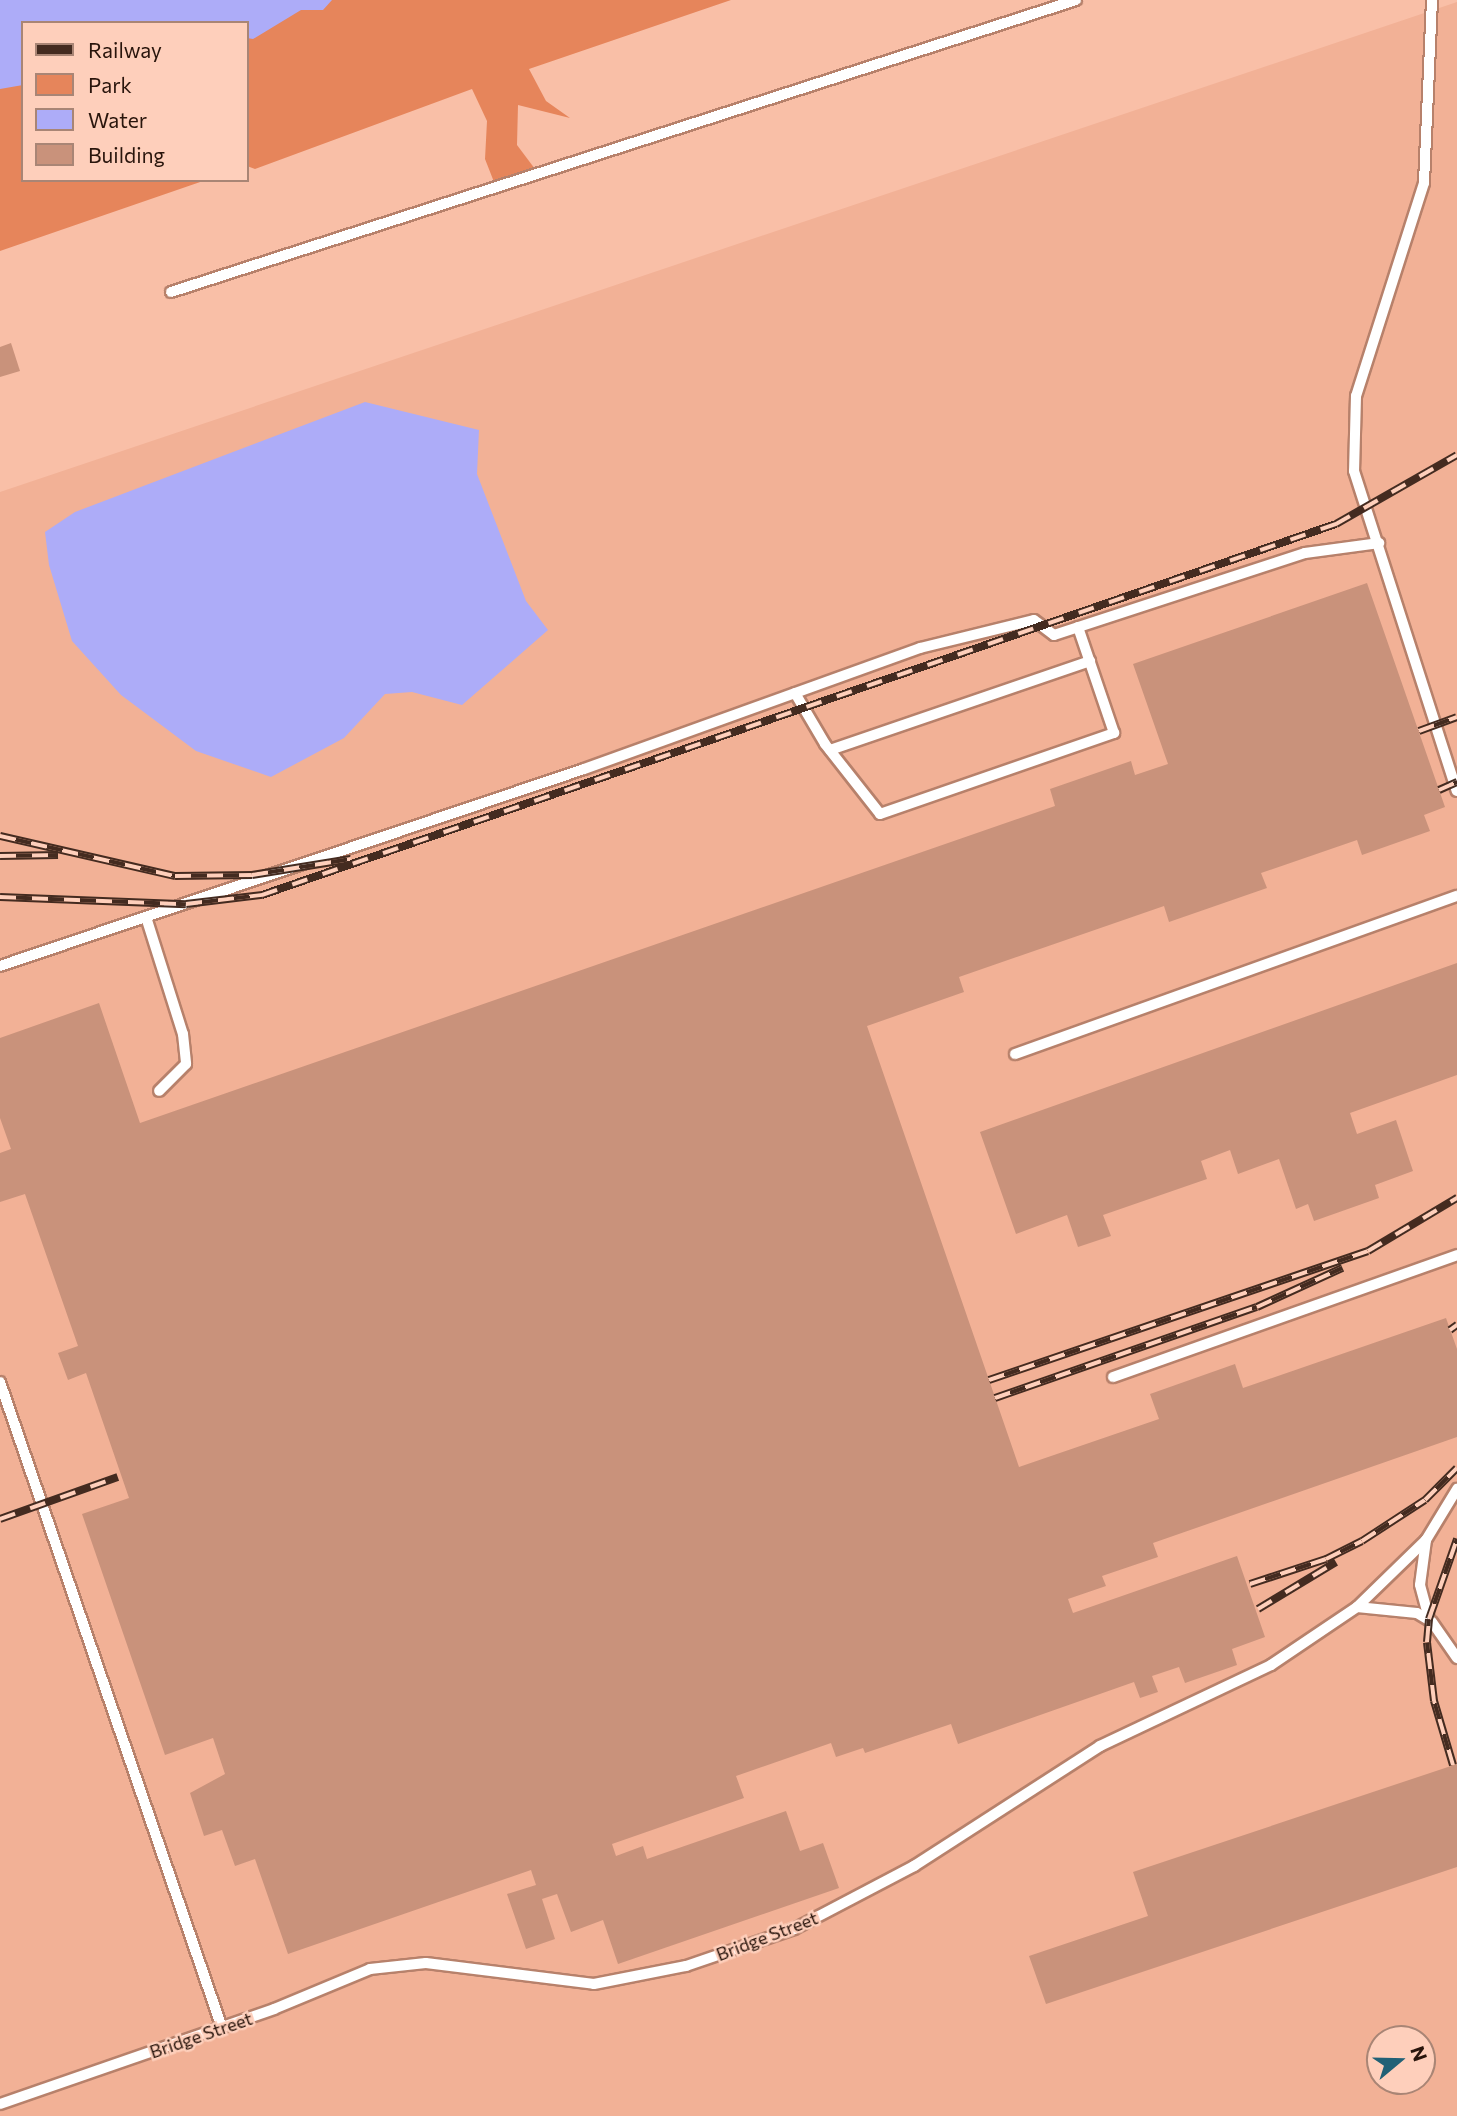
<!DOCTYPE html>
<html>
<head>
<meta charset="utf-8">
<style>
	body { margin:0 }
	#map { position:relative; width:1457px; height:2116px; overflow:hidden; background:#f9bfa7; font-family:Commissioner,sans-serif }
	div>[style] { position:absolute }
	.built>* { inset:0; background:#f2b196 }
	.green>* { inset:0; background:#e6855b }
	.water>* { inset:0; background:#adacf8 }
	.building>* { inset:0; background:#c9927b }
	.roads { filter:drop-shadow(2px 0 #b7816b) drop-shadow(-2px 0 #b7816b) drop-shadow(0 2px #b7816b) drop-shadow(0 -2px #b7816b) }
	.service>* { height:10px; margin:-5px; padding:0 5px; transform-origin:5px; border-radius:5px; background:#fff }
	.rail>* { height:8px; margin-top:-4px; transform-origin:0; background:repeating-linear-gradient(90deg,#fecfbb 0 16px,#442b20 0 32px); box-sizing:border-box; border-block:2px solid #442b20 }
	span { translate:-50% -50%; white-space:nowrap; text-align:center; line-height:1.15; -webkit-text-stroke:5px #fecfbb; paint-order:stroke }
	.street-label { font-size:18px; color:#29150c }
	.legend { position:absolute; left:21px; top:21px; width:228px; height:161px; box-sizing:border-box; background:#fecfbb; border:2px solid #a98575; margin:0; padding:9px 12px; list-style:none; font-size:21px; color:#29150c }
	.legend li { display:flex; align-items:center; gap:14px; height:35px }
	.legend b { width:35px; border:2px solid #a98575 }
	.north { position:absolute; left:1366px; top:2025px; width:70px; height:70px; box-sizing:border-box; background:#fecfbb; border:2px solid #a98575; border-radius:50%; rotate:71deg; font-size:19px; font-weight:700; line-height:28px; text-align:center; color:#29150c }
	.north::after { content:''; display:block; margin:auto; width:24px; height:32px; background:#216176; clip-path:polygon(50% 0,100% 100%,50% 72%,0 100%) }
</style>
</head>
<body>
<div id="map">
	<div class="built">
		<i style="clip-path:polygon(evenodd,1457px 2px,1457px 2116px,0 2116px,0 492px,1457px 2px,1380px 2039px,1422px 2039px,1422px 2081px,1380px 2081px,1380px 2039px)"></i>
	</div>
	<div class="green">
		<i style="clip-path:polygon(0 0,731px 0,529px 69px,546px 101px,570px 118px,518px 105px,517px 145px,535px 169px,494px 182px,485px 159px,487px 121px,472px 89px,255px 169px,247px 166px,247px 23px,23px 23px,23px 180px,206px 180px,0 251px)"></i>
	</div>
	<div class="water">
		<i style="clip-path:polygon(0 0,332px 0,323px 10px,301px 10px,253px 39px,247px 38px,247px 23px,23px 23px,23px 85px,0 89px)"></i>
		<i style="clip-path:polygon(365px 402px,479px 430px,477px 474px,526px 601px,548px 630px,462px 705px,412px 692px,385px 694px,344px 738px,271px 777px,196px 751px,121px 695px,72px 641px,49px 565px,45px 532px,75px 512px)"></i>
	</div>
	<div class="building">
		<i style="clip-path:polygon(11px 343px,20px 371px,0 377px,0 347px)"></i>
		<i style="clip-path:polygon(1367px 583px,1445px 807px,1424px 815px,1430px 831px,1362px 855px,1357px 840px,1261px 873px,1267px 888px,1169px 922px,1164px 906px,959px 977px,964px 992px,867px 1026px,1019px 1467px,1159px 1419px,1150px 1394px,1235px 1364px,1243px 1388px,1446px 1318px,1457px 1349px,1457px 1437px,1153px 1543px,1158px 1557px,1102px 1576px,1106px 1586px,1068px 1599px,1073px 1613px,1237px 1556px,1265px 1637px,1232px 1649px,1237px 1665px,1185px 1683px,1179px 1667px,1152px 1676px,1158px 1692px,1140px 1698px,1134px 1682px,958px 1744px,951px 1724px,865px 1753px,863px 1748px,836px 1757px,831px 1743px,736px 1776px,744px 1798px,612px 1844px,616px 1856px,643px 1846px,647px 1859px,786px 1811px,800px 1851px,823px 1843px,839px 1888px,618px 1964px,603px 1920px,571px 1932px,557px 1894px,542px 1899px,555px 1939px,526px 1949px,507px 1894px,536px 1885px,531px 1870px,288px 1954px,255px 1859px,235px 1866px,222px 1830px,204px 1836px,190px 1793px,225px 1774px,213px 1738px,165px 1755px,82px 1514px,129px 1498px,86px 1373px,68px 1380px,58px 1353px,78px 1346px,25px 1194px,0 1202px,0 1153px,11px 1149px,0 1118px,0 1038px,99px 1003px,140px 1123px,1055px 806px,1050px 789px,1131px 761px,1135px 775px,1168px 764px,1133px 664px)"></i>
		<i style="clip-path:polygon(1457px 963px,1457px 1075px,1350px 1113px,1357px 1134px,1396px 1120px,1413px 1171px,1375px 1185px,1379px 1198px,1314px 1221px,1308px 1204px,1296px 1209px,1279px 1159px,1238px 1174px,1230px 1150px,1201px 1161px,1207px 1179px,1103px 1215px,1111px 1236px,1078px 1247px,1067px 1215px,1016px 1234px,980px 1132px)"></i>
		<i style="clip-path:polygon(1457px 1764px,1457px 1867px,1046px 2004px,1029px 1956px,1148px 1916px,1133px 1872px)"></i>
	</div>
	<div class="roads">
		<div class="service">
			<i style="left:1432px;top:0;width:183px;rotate:92.5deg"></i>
			<i style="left:1424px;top:183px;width:224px;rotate:107.7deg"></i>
			<i style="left:1356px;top:396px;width:75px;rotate:91.5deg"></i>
			<i style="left:1354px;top:471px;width:336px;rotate:72.2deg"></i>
			<i style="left:171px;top:292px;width:951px;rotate:-17.88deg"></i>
			<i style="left:795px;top:693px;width:59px;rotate:59.5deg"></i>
			<i style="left:825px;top:744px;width:89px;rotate:51.8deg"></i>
			<i style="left:880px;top:814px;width:248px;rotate:-19.1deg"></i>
			<i style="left:1114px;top:733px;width:112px;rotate:-108.8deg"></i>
			<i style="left:830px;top:750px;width:275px;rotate:-18.9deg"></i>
			<i style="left:146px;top:917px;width:123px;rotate:72.5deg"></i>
			<i style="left:183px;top:1034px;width:30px;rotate:84deg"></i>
			<i style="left:186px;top:1064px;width:38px;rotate:135deg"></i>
			<i style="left:0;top:966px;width:616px;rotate:-18.64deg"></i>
			<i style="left:584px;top:769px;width:357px;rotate:-19.8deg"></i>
			<i style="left:920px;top:648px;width:117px;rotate:-13.8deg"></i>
			<i style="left:1034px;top:620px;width:25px;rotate:37deg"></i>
			<i style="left:1054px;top:635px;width:264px;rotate:-18.1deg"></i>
			<i style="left:1305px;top:553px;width:75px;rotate:-7.7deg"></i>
			<i style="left:1015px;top:1054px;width:469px;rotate:-19.7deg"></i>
			<i style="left:1113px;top:1377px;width:365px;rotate:-19.5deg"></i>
			<i style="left:0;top:1382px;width:683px;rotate:71.03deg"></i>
			<i style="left:1426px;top:1540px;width:45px;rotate:97.6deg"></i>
			<i style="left:1420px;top:1585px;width:35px;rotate:75deg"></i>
			<i style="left:1357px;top:1607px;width:96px;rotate:-44.2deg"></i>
			<i style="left:1426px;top:1540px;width:60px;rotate:-58.7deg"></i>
			<i style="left:0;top:2104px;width:290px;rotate:-19.1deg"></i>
			<i style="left:274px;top:2009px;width:104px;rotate:-22.6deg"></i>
			<i style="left:370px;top:1969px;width:56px;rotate:-6.1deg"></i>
			<i style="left:426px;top:1963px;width:169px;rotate:7.1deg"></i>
			<i style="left:594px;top:1984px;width:94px;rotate:-11.1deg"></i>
			<i style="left:686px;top:1966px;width:114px;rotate:-18.9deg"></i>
			<i style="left:794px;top:1929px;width:136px;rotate:-27.7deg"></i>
			<i style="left:914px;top:1866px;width:221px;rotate:-32.8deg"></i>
			<i style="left:1100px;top:1746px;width:189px;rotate:-25.3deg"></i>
			<i style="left:1271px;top:1665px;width:104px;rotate:-34deg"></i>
			<i style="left:1357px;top:1607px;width:60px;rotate:5.7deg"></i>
			<i style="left:1417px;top:1613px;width:17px;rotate:31deg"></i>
			<i style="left:1432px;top:1622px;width:44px;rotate:55.2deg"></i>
		</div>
	</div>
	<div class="rail">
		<i style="left:1419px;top:731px;width:40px;rotate:-20.2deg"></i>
		<i style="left:1439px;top:790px;width:20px;rotate:-24deg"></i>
		<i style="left:0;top:836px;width:180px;rotate:12.9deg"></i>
		<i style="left:175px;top:876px;width:77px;rotate:-0.7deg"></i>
		<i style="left:252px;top:875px;width:100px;rotate:-9.2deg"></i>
		<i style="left:0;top:856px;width:58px;rotate:-1deg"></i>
		<i style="left:0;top:897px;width:186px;rotate:2.2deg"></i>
		<i style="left:186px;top:904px;width:77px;rotate:-6.8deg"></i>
		<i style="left:262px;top:895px;width:1136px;rotate:-19.06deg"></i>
		<i style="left:1336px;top:524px;width:139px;rotate:-29.7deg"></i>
		<i style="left:1450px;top:1330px;width:9px;rotate:-36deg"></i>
		<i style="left:989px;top:1380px;width:400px;rotate:-18.8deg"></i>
		<i style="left:1368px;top:1251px;width:104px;rotate:-30.8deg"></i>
		<i style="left:995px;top:1398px;width:277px;rotate:-19.2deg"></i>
		<i style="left:1257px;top:1307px;width:94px;rotate:-24.6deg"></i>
		<i style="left:0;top:1519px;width:125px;rotate:-19.6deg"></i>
		<i style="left:1250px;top:1584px;width:80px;rotate:-18.2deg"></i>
		<i style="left:1326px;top:1559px;width:40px;rotate:-26.6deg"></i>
		<i style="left:1362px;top:1541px;width:75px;rotate:-33.1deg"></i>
		<i style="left:1425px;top:1500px;width:45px;rotate:-45deg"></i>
		<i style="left:1258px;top:1609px;width:91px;rotate:-31.1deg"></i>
		<i style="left:1453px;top:1765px;width:67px;rotate:-106.5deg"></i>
		<i style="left:1434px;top:1701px;width:59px;rotate:-96.8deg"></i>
		<i style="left:1427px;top:1642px;width:23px;rotate:-85deg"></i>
		<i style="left:1429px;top:1619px;width:85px;rotate:-70.7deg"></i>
	</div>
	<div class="street-label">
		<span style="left:767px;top:1936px;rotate:-21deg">Bridge Street</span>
		<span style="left:201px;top:2035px;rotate:-19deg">Bridge Street</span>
	</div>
	<ul class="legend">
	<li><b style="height:9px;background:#442b20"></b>Railway</li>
	<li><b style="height:19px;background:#e6855b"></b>Park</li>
	<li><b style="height:19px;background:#adacf8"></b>Water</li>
	<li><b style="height:19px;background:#c9927b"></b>Building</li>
	</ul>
	<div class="north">N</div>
</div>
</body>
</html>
